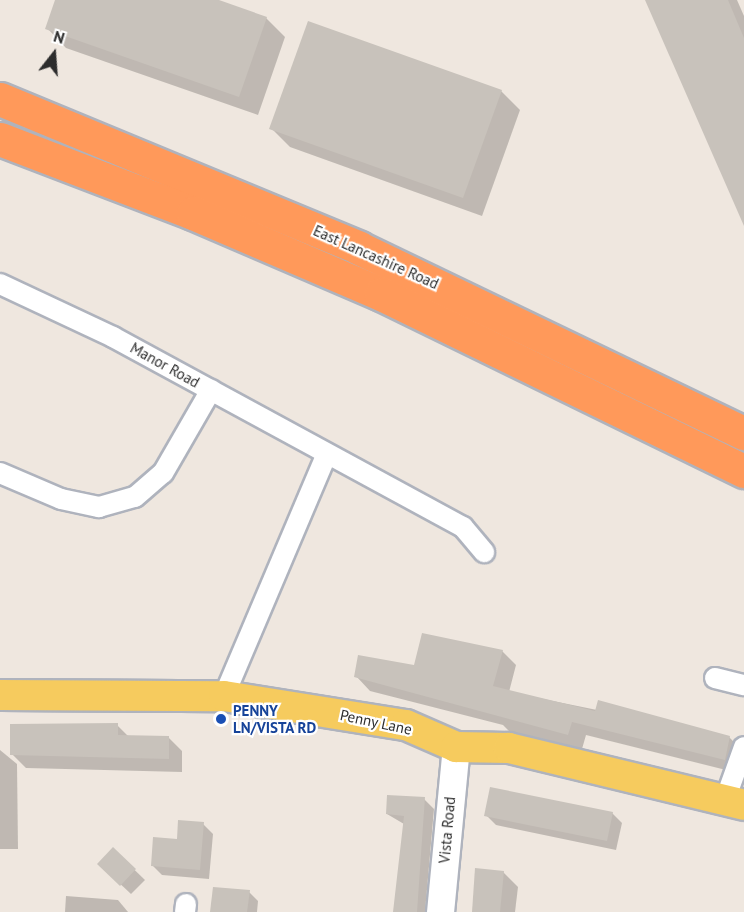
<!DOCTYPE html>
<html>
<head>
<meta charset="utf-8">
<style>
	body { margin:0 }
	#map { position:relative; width:744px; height:912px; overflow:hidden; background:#efe7df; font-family:"PT Sans",sans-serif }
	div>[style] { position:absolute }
	.shadow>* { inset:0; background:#0003 }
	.building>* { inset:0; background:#c8c2bb }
	.roads { filter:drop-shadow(2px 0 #afb3bd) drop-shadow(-2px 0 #afb3bd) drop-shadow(0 2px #afb3bd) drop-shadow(0 -2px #afb3bd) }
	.street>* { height:20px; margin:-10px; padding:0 10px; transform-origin:10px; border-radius:10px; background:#fff }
	.secondary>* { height:27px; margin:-13.5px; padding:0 13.5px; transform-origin:13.5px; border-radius:13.5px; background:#fff }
	.primary>* { height:30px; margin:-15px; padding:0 15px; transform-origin:15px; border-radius:15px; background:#f6cb5e }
	.highway>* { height:33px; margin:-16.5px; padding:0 16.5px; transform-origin:16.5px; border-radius:16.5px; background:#ff995a }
	.dots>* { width:16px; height:16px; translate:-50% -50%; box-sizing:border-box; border:3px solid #fff; border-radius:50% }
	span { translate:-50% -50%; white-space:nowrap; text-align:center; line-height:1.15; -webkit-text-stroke:4.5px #fff; paint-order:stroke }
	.street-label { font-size:15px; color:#2d2d2d }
	.transit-label { font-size:15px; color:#164399; font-weight:700 }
	.left { translate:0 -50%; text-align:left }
	.north { position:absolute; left:24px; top:24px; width:60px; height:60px; -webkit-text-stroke:4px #fff; paint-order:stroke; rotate:17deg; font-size:16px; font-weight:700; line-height:24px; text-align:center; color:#2d2d2d }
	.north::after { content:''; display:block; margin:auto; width:21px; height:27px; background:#2d2d2d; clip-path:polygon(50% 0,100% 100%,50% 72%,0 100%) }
</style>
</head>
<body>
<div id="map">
	<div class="shadow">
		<i style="clip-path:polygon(57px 0,214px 0,266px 18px,285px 37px,258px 115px,66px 48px,47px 28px)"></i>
		<i style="clip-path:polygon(647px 0,737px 0,744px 16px,744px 216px)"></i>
		<i style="clip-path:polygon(501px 91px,520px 110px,482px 216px,290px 147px,271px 128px)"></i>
		<i style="clip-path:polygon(502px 651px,516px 665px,509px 692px,729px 737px,743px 751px,738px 773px,586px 735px,582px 749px,510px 732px,503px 725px,370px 691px,356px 676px)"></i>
		<i style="clip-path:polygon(117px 725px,129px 737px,168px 737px,182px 751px,182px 772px,26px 768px,12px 754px)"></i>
		<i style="clip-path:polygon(0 750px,17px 764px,18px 849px,0 849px)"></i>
		<i style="clip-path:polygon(424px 799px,434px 809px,425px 912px,395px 912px,404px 824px,387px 814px)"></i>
		<i style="clip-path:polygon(612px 813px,622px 823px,616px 850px,496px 825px,486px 815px)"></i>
		<i style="clip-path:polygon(203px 824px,213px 834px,209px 879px,162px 875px,152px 865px)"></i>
		<i style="clip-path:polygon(113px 849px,145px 880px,131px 894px,99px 864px)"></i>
		<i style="clip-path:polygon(503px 872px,518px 887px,515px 912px,473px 912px)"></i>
		<i style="clip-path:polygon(249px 892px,258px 901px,257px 912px,212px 912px)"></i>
		<i style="clip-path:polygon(66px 896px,118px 900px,128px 912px,65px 912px)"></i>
	</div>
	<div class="building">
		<i style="clip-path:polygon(55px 0,219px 0,267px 17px,239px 97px,45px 29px)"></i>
		<i style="clip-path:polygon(645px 0,728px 0,744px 38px,744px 226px)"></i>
		<i style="clip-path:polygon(308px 21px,502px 90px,463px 198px,269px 129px)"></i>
		<i style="clip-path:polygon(422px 633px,503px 650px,493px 686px,595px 711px,598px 700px,730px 736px,725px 760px,572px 722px,568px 735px,354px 677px,358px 655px,414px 665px)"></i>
		<i style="clip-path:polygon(118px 723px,118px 735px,169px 736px,169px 759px,10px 755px,10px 724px)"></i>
		<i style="clip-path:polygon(490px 787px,613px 812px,607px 841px,484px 816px)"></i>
		<i style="clip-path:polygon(387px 795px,425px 797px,417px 912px,393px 912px,404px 816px,386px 814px)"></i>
		<i style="clip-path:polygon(178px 820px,204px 822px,200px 870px,151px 866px,153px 837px,177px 839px)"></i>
		<i style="clip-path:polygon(113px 847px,136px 869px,120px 886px,97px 864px)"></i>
		<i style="clip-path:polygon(475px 868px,504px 871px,500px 912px,472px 912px)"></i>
		<i style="clip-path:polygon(213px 887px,250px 890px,247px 912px,210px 912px)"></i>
	</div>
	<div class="roads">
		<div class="street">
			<i style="left:0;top:284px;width:125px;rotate:25.1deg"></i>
			<i style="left:113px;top:337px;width:398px;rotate:28.5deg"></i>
			<i style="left:463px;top:527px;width:33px;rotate:50deg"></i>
			<i style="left:0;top:473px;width:66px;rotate:23.1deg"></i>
			<i style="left:61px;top:499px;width:39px;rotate:12deg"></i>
			<i style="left:99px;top:507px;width:37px;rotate:-16deg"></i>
			<i style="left:135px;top:497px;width:37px;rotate:-41deg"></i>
			<i style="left:163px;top:473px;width:96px;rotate:-60deg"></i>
			<i style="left:715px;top:678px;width:30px;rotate:14deg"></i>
			<i style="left:224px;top:696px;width:261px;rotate:-67deg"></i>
			<i style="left:725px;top:800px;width:56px;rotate:-70.3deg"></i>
			<i style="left:185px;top:912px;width:8px;rotate:-83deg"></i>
		</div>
		<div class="secondary">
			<i style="left:440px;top:912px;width:166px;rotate:-84.5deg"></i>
		</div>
		<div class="primary">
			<i style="left:0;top:695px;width:224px;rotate:0.3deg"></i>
			<i style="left:224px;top:696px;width:184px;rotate:9.1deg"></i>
			<i style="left:406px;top:725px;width:55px;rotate:23.7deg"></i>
			<i style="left:456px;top:747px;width:53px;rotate:1.1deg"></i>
			<i style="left:509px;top:748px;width:242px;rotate:13.6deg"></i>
		</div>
		<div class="highway">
			<i style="left:0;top:99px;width:389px;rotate:22.5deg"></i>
			<i style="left:359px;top:248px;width:427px;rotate:25.7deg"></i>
			<i style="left:0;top:139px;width:207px;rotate:21deg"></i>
			<i style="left:193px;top:213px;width:205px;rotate:23.3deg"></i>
			<i style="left:381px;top:294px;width:404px;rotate:26deg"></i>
		</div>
	</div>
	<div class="dots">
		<i style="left:221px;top:719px;background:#1a4fb4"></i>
	</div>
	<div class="street-label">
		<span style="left:376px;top:257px;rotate:24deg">East Lancashire Road</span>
		<span style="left:165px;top:365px;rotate:29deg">Manor Road</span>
		<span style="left:376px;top:722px;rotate:12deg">Penny Lane</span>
		<span style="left:447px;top:830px;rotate:-85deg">Vista Road</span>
	</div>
	<div class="transit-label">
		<span class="left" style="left:233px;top:719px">PENNY<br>LN/VISTA RD</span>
	</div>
	<div class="north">N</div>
</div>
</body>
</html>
